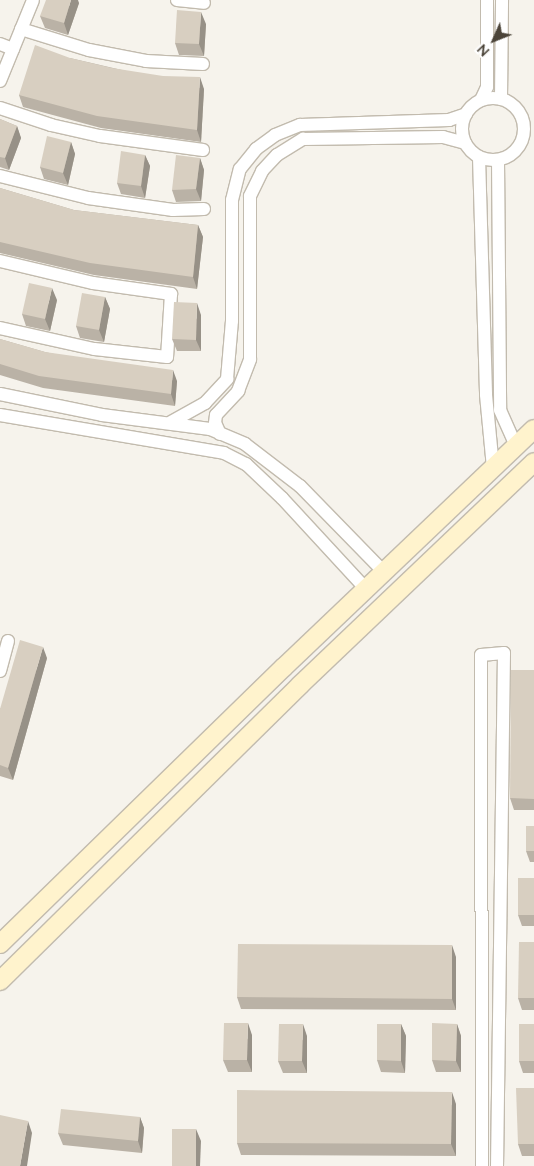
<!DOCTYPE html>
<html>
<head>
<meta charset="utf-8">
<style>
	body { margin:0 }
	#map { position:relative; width:534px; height:1166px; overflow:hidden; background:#f6f3ec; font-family:Mulish,sans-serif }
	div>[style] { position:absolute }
	.roads { filter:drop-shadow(1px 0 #c2bbae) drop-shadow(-1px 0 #c2bbae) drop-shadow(0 1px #c2bbae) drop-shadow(0 -1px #c2bbae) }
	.minor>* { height:12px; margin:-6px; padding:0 6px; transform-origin:6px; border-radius:6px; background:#fff }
	.minor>.ring { margin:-6px; padding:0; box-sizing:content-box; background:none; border:12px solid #fff; border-radius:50% }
	.secondary>* { height:18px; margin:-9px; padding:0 9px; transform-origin:9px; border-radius:9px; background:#fff3cd }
	.wall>* { inset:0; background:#bab2a6 }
	.shaded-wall>* { inset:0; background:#979187 }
	.building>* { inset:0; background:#d8cfc1 }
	span { translate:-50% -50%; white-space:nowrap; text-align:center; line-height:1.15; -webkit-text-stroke:4px #fff; paint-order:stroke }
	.north { position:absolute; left:469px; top:15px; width:50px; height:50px; -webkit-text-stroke:4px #fff; paint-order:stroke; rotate:226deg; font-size:14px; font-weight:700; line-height:20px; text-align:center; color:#4b4439 }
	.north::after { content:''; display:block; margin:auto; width:18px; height:22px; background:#4b4439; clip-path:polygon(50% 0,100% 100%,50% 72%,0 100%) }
</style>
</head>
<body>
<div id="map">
	<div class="roads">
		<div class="minor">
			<i style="left:177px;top:0;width:27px;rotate:6deg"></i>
			<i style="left:21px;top:29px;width:71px;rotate:17.2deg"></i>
			<i style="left:89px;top:50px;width:58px;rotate:10.9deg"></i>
			<i style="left:146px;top:61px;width:57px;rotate:3deg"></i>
			<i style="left:0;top:44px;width:14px;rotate:21deg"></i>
			<i style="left:0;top:81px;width:87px;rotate:-67.8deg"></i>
			<i class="ring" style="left:462px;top:98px;width:50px;height:50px"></i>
			<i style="left:501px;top:99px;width:99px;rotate:-89.4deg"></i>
			<i style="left:481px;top:100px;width:14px;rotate:-65deg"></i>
			<i style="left:487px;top:87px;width:87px;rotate:-90deg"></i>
			<i style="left:0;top:108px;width:54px;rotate:18.4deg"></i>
			<i style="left:51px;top:125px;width:50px;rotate:12.7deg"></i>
			<i style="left:100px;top:136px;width:104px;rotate:7.7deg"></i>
			<i style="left:479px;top:157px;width:238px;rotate:88.3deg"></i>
			<i style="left:486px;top:395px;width:73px;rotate:84.5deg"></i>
			<i style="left:498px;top:160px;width:250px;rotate:89.5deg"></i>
			<i style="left:500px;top:410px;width:39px;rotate:66deg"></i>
			<i style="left:0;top:176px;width:91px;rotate:14deg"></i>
			<i style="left:88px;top:198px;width:86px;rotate:8deg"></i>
			<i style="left:173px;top:210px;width:31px;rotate:-2deg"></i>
			<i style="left:0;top:261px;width:96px;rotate:13.3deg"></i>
			<i style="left:93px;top:283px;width:79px;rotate:8deg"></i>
			<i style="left:171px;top:294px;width:63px;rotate:93.6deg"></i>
			<i style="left:167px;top:357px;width:73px;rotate:-173.7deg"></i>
			<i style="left:94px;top:349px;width:96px;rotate:-167.4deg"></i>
			<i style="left:0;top:394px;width:104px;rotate:11.6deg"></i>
			<i style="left:102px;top:415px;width:109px;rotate:7.4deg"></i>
			<i style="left:210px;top:429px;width:38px;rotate:23deg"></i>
			<i style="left:245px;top:444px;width:69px;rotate:37.4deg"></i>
			<i style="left:300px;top:486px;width:120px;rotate:45.7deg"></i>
			<i style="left:0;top:415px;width:227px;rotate:9.6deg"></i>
			<i style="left:224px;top:453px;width:25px;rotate:27deg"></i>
			<i style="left:246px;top:464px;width:50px;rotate:43.4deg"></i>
			<i style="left:282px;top:498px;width:124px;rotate:47.3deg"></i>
			<i style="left:171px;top:422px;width:39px;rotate:-29deg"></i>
			<i style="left:205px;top:403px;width:33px;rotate:-47deg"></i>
			<i style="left:227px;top:379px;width:58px;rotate:-85.1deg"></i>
			<i style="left:232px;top:321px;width:121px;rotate:-90deg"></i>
			<i style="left:232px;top:200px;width:32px;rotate:-76deg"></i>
			<i style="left:240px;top:169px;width:26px;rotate:-51deg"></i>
			<i style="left:256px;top:149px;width:24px;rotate:-36deg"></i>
			<i style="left:275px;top:135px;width:27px;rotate:-22deg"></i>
			<i style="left:300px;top:125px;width:149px;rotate:-1.9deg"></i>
			<i style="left:449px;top:120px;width:18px;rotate:-19deg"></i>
			<i style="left:220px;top:434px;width:12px;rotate:-114deg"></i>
			<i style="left:215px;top:423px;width:8px;rotate:-83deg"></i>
			<i style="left:216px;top:415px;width:33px;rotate:-47deg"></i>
			<i style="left:238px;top:391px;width:34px;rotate:-69deg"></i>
			<i style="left:250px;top:359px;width:163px;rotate:-90deg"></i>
			<i style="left:250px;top:196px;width:28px;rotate:-64deg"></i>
			<i style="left:262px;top:171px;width:22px;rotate:-47deg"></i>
			<i style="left:277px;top:155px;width:31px;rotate:-32deg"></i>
			<i style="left:303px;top:139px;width:140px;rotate:-0.8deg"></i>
			<i style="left:443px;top:137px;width:23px;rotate:15deg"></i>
			<i style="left:0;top:671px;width:31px;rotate:-75deg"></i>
			<i style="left:482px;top:1166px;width:511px;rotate:-90.11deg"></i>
			<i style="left:481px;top:655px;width:23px;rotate:-5deg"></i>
			<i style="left:504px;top:653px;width:513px;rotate:90.78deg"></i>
		</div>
		<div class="secondary">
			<i style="left:0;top:944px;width:397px;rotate:-44.3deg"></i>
			<i style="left:284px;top:667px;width:345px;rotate:-43.6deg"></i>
			<i style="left:0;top:981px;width:421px;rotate:-44.6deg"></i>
			<i style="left:300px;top:685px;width:323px;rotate:-43.6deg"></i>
		</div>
	</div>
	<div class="wall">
		<i style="clip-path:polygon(79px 3px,68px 35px,45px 28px,40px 16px)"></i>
		<i style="clip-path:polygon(206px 24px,204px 56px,179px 55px,175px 43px)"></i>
		<i style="clip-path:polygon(70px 58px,204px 89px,201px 142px,101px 128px,23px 107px,19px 95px)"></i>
		<i style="clip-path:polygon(0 119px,17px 126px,21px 138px,9px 170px,0 167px)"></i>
		<i style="clip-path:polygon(71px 142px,75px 154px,68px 185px,44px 179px,40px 167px)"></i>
		<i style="clip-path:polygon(145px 155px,150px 166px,145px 198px,121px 194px,117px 183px)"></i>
		<i style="clip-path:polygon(200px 158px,204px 170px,201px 201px,176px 202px,172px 190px)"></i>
		<i style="clip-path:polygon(0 188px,74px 210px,198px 225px,203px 237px,197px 289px,94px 275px,0 253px)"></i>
		<i style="clip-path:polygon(105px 297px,110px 309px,104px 342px,80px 338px,76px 326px)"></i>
		<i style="clip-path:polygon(57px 300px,50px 331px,26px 326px,22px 314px)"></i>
		<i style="clip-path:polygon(201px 315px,201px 351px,177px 351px,172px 339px)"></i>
		<i style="clip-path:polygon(0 339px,45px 352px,177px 381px,175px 406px,43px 388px,0 375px)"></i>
		<i style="clip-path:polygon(47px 658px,13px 780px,0 776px,0 709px)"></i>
		<i style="clip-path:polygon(534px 670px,534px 810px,514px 810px,510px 798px)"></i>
		<i style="clip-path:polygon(534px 826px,534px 862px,530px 862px,526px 851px)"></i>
		<i style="clip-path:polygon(534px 878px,534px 926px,522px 926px,518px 915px)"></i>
		<i style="clip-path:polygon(534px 942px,534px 1010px,522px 1010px,518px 998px)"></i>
		<i style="clip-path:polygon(456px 957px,456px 1010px,241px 1009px,237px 997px)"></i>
		<i style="clip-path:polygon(401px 1024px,406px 1036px,405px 1073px,381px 1072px,377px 1060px)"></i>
		<i style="clip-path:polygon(457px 1024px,461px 1036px,461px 1072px,436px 1072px,432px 1060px)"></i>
		<i style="clip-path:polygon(534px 1024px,534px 1073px,523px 1073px,519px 1061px)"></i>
		<i style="clip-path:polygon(252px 1035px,252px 1072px,228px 1072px,223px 1060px)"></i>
		<i style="clip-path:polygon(307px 1036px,307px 1073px,283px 1073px,278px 1061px)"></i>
		<i style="clip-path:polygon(534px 1088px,534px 1156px,522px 1156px,518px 1144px)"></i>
		<i style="clip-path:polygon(456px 1104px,456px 1156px,241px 1155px,237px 1143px)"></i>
		<i style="clip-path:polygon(140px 1117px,144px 1128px,142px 1153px,63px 1145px,58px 1133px)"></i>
	</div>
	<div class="shaded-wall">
		<i style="clip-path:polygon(71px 0,78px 0,79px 3px,68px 35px,64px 23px)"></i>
		<i style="clip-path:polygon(201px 12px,206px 24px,204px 56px,199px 44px)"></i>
		<i style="clip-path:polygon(200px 77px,204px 89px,201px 142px,197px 130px)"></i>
		<i style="clip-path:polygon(17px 126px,21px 138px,9px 170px,5px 158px)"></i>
		<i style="clip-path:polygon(71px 142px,75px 154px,68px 185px,63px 173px)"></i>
		<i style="clip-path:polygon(145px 155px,150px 166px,145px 198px,141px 186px)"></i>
		<i style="clip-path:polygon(200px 158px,204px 170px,201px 201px,196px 189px)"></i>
		<i style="clip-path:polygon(198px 225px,203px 237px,197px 289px,193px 277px)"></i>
		<i style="clip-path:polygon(52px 288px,57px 300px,50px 331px,45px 319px)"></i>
		<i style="clip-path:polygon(105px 297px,110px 309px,104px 342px,99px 330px)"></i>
		<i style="clip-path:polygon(197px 303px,201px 315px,201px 351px,196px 340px)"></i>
		<i style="clip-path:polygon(173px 370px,177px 381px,175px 406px,171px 394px)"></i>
		<i style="clip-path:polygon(43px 647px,47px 658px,13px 780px,8px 768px)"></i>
		<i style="clip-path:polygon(452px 945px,456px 957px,456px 1010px,452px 999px)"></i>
		<i style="clip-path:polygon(248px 1023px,252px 1035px,252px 1072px,247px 1060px)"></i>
		<i style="clip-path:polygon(303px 1024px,307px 1036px,307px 1073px,302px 1061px)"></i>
		<i style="clip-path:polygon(401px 1024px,406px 1036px,405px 1073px,401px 1061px)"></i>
		<i style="clip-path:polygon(457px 1024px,461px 1036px,461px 1072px,456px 1061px)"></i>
		<i style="clip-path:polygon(452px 1092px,456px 1104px,456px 1156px,451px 1144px)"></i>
		<i style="clip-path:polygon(140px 1117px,144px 1128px,142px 1153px,138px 1141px)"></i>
		<i style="clip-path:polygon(28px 1121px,32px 1133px,27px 1166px,20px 1166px)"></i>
		<i style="clip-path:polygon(196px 1129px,201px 1141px,200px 1166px,196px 1166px)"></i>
	</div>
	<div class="building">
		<i style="clip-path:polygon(46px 0,71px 0,64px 23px,40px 16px)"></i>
		<i style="clip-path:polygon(177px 10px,201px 12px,199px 44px,175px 43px)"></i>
		<i style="clip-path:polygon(35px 45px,70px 58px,112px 68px,163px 76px,200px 77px,197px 130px,97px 116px,19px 95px)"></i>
		<i style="clip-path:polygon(0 119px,17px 126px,5px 158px,0 157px)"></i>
		<i style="clip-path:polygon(47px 136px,71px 142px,63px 173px,40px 167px)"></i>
		<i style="clip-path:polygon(121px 151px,145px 155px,141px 186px,117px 183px)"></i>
		<i style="clip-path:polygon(176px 155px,200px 158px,196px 189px,172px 190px)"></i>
		<i style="clip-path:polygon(0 188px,74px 210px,198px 225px,193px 277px,90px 263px,0 242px)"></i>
		<i style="clip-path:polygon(29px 283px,52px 288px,45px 319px,22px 314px)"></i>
		<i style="clip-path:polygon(82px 293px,105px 297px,99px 330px,76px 326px)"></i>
		<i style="clip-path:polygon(174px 302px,197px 303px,196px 340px,172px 339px)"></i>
		<i style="clip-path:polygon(0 339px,45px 352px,173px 370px,171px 394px,39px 376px,0 364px)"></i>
		<i style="clip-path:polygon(20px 640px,43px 647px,8px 768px,0 765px,0 709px)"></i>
		<i style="clip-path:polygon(511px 670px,534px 670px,534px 799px,510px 798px)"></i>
		<i style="clip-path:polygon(526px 826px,534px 826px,534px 851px,526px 851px)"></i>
		<i style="clip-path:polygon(518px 878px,534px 878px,534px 915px,518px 915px)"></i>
		<i style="clip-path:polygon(519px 942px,534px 942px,534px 998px,518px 998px)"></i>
		<i style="clip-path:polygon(238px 944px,452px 945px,452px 999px,237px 997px)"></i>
		<i style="clip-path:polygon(224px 1023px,248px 1023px,247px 1060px,223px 1060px)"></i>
		<i style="clip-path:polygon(432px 1023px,457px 1024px,456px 1061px,432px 1060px)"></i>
		<i style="clip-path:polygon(279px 1024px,303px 1024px,302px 1061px,278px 1061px)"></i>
		<i style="clip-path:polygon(377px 1024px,401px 1024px,401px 1061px,377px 1060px)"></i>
		<i style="clip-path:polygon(519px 1024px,534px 1024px,534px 1061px,519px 1061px)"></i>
		<i style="clip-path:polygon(516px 1088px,534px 1088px,534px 1144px,518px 1144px)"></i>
		<i style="clip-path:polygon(237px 1090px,452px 1092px,451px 1144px,237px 1143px)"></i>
		<i style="clip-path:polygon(61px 1109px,140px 1117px,138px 1141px,58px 1133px)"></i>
		<i style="clip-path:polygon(0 1115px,28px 1121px,20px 1166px,0 1166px)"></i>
		<i style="clip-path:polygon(172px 1129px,196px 1129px,196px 1166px,172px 1166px)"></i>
	</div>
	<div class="north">N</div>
</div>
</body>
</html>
